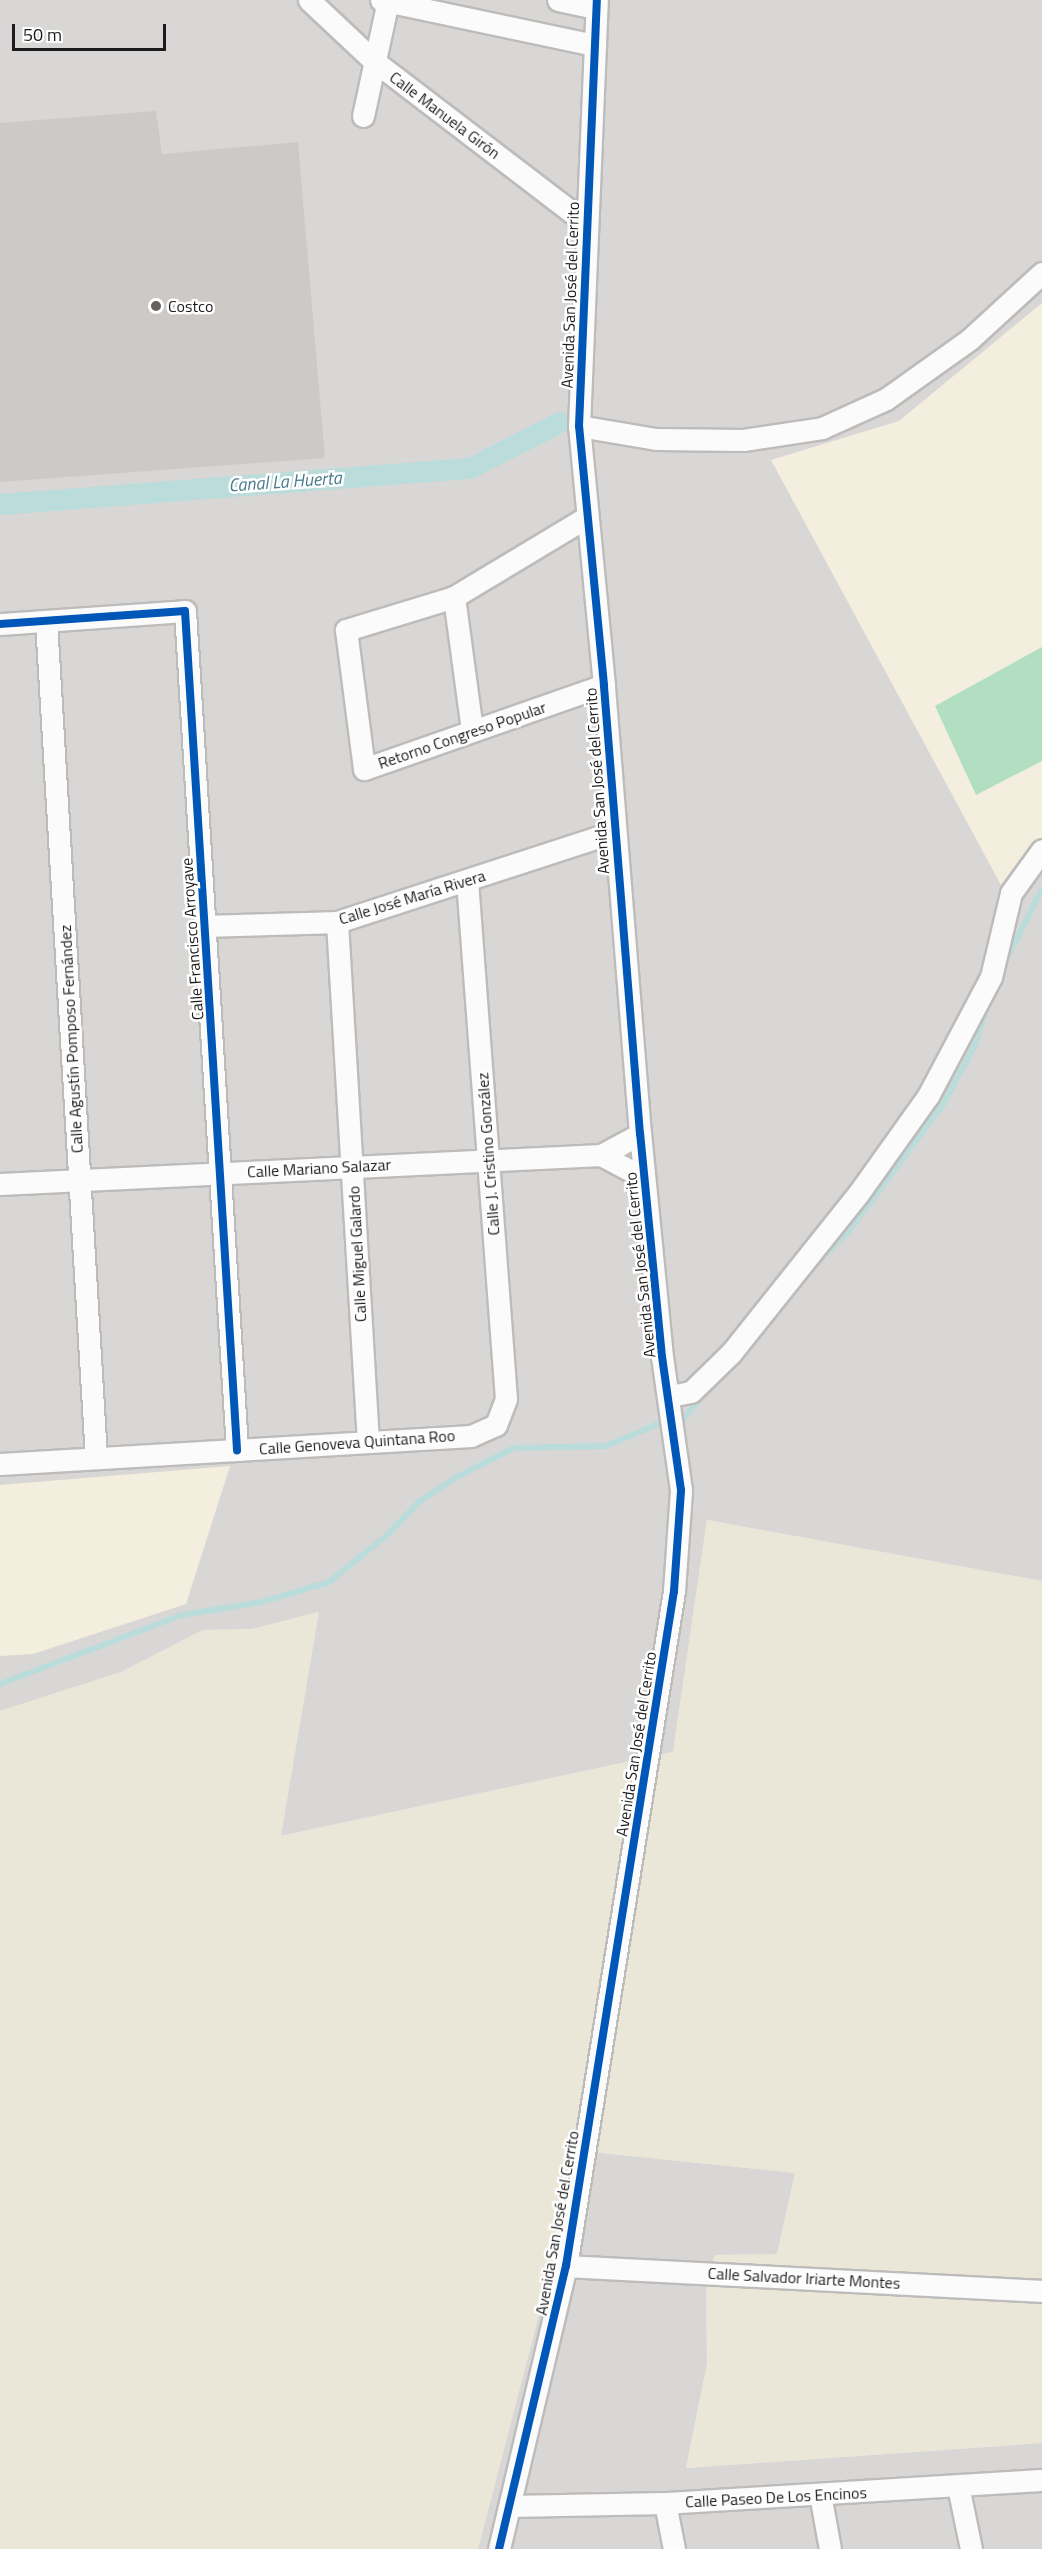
<!DOCTYPE html>
<html>
<head>
<meta charset="utf-8">
<style>
	body { margin:0 }
	#map { position:relative; width:1042px; height:2549px; overflow:hidden; background:#eae7e4; font-family:"Titillium Web",sans-serif }
	div>[style] { position:absolute }
	.residential>* { inset:0; background:#d9d7d6 }
	.education>* { inset:0; background:#f4eedf }
	.farmland>* { inset:0; background:#eae6d8 }
	.pitch>* { inset:0; background:#b2dec1 }
	.parking>* { inset:0; background:#d8d7d5 }
	.stream>* { height:6px; margin:-3px; padding:0 3px; transform-origin:3px; border-radius:3px; background:#badcdb }
	.canal>* { height:21px; margin:-10.5px; padding:0 10.5px; transform-origin:10.5px; border-radius:10.5px; background:#badcdb }
	.building>* { inset:0; background:#cdc9c7 }
	.roads { filter:drop-shadow(2px 0 #bdbcbb) drop-shadow(-2px 0 #bdbcbb) drop-shadow(0 2px #bdbcbb) drop-shadow(0 -2px #bdbcbb) }
	.minor>* { height:21px; margin:-10.5px; padding:0 10.5px; transform-origin:10.5px; border-radius:10.5px; background:#fcfbfb }
	.cycleway>* { height:8px; margin:-4px; padding:0 4px; transform-origin:4px; border-radius:4px; background:#0057b8 }
	.dots>* { width:16px; height:16px; translate:-50% -50%; box-sizing:border-box; border:3px solid #fff; border-radius:50% }
	span { translate:-50% -50%; white-space:nowrap; text-align:center; line-height:1.15; -webkit-text-stroke:5px #fff; paint-order:stroke }
	.street-label { font-size:16px; color:#1c1c1c }
	.poi-label { font-size:16px; color:#1c1c1c }
	.left { translate:0 -50%; text-align:left }
	.water-label { font-size:18px; color:#477a8d; font-style:italic }
	.scale { position:absolute; left:12px; top:24px; width:154px; height:27px; box-sizing:border-box; border:3px solid #1c1c1c; border-top:0; padding-left:8px; font-size:18px; line-height:21px; white-space:nowrap; color:#1c1c1c; -webkit-text-stroke:4px #fff; paint-order:stroke }
</style>
</head>
<body>
<div id="map">
	<div class="residential">
		<i style="clip-path:polygon(0 0,1042px 0,1042px 1581px,707px 1520px,673px 1752px,280px 1836px,318px 1612px,253px 1629px,203px 1630px,121px 1672px,0 1711px)"></i>
		<i style="clip-path:polygon(572px 2150px,795px 2173px,777px 2254px,715px 2255px,706px 2278px,707px 2364px,686px 2468px,1042px 2443px,1042px 2549px,478px 2549px,555px 2253px)"></i>
	</div>
	<div class="education">
		<i style="clip-path:polygon(1042px 303px,1042px 840px,1001px 885px,771px 460px,899px 421px)"></i>
		<i style="clip-path:polygon(230px 1466px,186px 1604px,33px 1654px,0 1656px,0 1485px)"></i>
	</div>
	<div class="farmland">
		<i style="clip-path:polygon(707px 1520px,1042px 1581px,1042px 2443px,686px 2468px,707px 2364px,706px 2278px,715px 2255px,777px 2254px,795px 2173px,573px 2150px,555px 2253px,478px 2549px,0 2549px,0 1711px,121px 1672px,203px 1630px,253px 1629px,319px 1612px,281px 1836px,673px 1752px)"></i>
	</div>
	<div class="pitch">
		<i style="clip-path:polygon(1042px 647px,1042px 761px,976px 795px,935px 706px)"></i>
	</div>
	<div class="parking">
		<i style="clip-path:polygon(0 0,147px 0,276px 100px,263px 103px,264px 130px,180px 137px,174px 110px,0 123px)"></i>
	</div>
	<div class="stream">
		<i style="left:1003px;top:966px;width:86px;rotate:-63.1deg"></i>
		<i style="left:808px;top:1272px;width:57px;rotate:-45deg"></i>
		<i style="left:848px;top:1232px;width:157px;rotate:-53.3deg"></i>
		<i style="left:942px;top:1106px;width:67px;rotate:-61.5deg"></i>
		<i style="left:974px;top:1047px;width:48px;rotate:-71.9deg"></i>
		<i style="left:684px;top:1418px;width:32px;rotate:-51deg"></i>
		<i style="left:0;top:1684px;width:195px;rotate:-20.8deg"></i>
		<i style="left:182px;top:1615px;width:81px;rotate:-9.2deg"></i>
		<i style="left:262px;top:1602px;width:70px;rotate:-16.6deg"></i>
		<i style="left:329px;top:1582px;width:75px;rotate:-39deg"></i>
		<i style="left:387px;top:1535px;width:47px;rotate:-45.9deg"></i>
		<i style="left:420px;top:1501px;width:42px;rotate:-33.3deg"></i>
		<i style="left:455px;top:1478px;width:66px;rotate:-27deg"></i>
		<i style="left:514px;top:1448px;width:92px;rotate:-1.2deg"></i>
		<i style="left:606px;top:1446px;width:56px;rotate:-22.9deg"></i>
	</div>
	<div class="canal">
		<i style="left:0;top:504px;width:471px;rotate:-4.4deg"></i>
		<i style="left:470px;top:468px;width:101px;rotate:-27.1deg"></i>
	</div>
	<div class="building">
		<i style="clip-path:polygon(156px 111px,162px 154px,298px 142px,325px 458px,0 482px,0 123px)"></i>
	</div>
	<div class="roads">
		<div class="minor">
			<i style="left:309px;top:0;width:89px;rotate:43.2deg"></i>
			<i style="left:374px;top:61px;width:267px;rotate:37.4deg"></i>
			<i style="left:381px;top:0;width:219px;rotate:11.9deg"></i>
			<i style="left:558px;top:0;width:39px;rotate:12deg"></i>
			<i style="left:363px;top:116px;width:119px;rotate:-77.8deg"></i>
			<i style="left:579px;top:426px;width:78px;rotate:9.6deg"></i>
			<i style="left:656px;top:439px;width:87px;rotate:0.7deg"></i>
			<i style="left:743px;top:440px;width:80px;rotate:-8.6deg"></i>
			<i style="left:822px;top:428px;width:70px;rotate:-24.4deg"></i>
			<i style="left:886px;top:399px;width:103px;rotate:-35.5deg"></i>
			<i style="left:970px;top:339px;width:98px;rotate:-42.5deg"></i>
			<i style="left:587px;top:517px;width:155px;rotate:149deg"></i>
			<i style="left:454px;top:597px;width:113px;rotate:163deg"></i>
			<i style="left:346px;top:630px;width:140px;rotate:82.6deg"></i>
			<i style="left:364px;top:769px;width:254px;rotate:-19.3deg"></i>
			<i style="left:454px;top:597px;width:135px;rotate:82.3deg"></i>
			<i style="left:46px;top:621px;width:838px;rotate:86.58deg"></i>
			<i style="left:0;top:624px;width:185px;rotate:-4deg"></i>
			<i style="left:185px;top:611px;width:841px;rotate:86.45deg"></i>
			<i style="left:337px;top:922px;width:521px;rotate:86.59deg"></i>
			<i style="left:205px;top:926px;width:132px;rotate:-1.7deg"></i>
			<i style="left:337px;top:922px;width:291px;rotate:-18deg"></i>
			<i style="left:601px;top:1155px;width:49px;rotate:28.1deg"></i>
			<i style="left:0;top:1184px;width:602px;rotate:-2.76deg"></i>
			<i style="left:601px;top:1155px;width:44px;rotate:-28.3deg"></i>
			<i style="left:670px;top:1396px;width:21px;rotate:-11deg"></i>
			<i style="left:691px;top:1392px;width:56px;rotate:-44.3deg"></i>
			<i style="left:731px;top:1353px;width:203px;rotate:-51.4deg"></i>
			<i style="left:858px;top:1194px;width:120px;rotate:-54.5deg"></i>
			<i style="left:928px;top:1096px;width:135px;rotate:-62.1deg"></i>
			<i style="left:991px;top:977px;width:86px;rotate:-76.6deg"></i>
			<i style="left:1011px;top:893px;width:53px;rotate:-54.2deg"></i>
			<i style="left:0;top:1464px;width:472px;rotate:-3.4deg"></i>
			<i style="left:471px;top:1436px;width:27px;rotate:-24deg"></i>
			<i style="left:496px;top:1425px;width:28px;rotate:-69deg"></i>
			<i style="left:506px;top:1399px;width:520px;rotate:-94.3deg"></i>
			<i style="left:566px;top:2266px;width:477px;rotate:3deg"></i>
			<i style="left:958px;top:2486px;width:64px;rotate:78.3deg"></i>
			<i style="left:820px;top:2494px;width:56px;rotate:79.7deg"></i>
			<i style="left:665px;top:2503px;width:47px;rotate:78.9deg"></i>
			<i style="left:510px;top:2506px;width:155px;rotate:-1.1deg"></i>
			<i style="left:665px;top:2503px;width:378px;rotate:-3.5deg"></i>
			<i style="left:499px;top:2549px;width:291px;rotate:-76.7deg"></i>
			<i style="left:566px;top:2266px;width:684px;rotate:-80.91deg"></i>
			<i style="left:674px;top:1591px;width:101px;rotate:-86deg"></i>
			<i style="left:681px;top:1490px;width:134px;rotate:-98.1deg"></i>
			<i style="left:662px;top:1357px;width:224px;rotate:-95.6deg"></i>
			<i style="left:640px;top:1134px;width:450px;rotate:-94.6deg"></i>
			<i style="left:604px;top:685px;width:260px;rotate:-95.5deg"></i>
			<i style="left:579px;top:426px;width:426px;rotate:-87.6deg"></i>
		</div>
	</div>
	<div class="cycleway">
		<i style="left:0;top:624px;width:185px;rotate:-4deg"></i>
		<i style="left:185px;top:611px;width:841px;rotate:86.45deg"></i>
		<i style="left:499px;top:2549px;width:291px;rotate:-76.7deg"></i>
		<i style="left:566px;top:2266px;width:684px;rotate:-80.91deg"></i>
		<i style="left:674px;top:1591px;width:101px;rotate:-86deg"></i>
		<i style="left:681px;top:1490px;width:134px;rotate:-98.1deg"></i>
		<i style="left:662px;top:1357px;width:224px;rotate:-95.6deg"></i>
		<i style="left:640px;top:1134px;width:450px;rotate:-94.6deg"></i>
		<i style="left:604px;top:685px;width:260px;rotate:-95.5deg"></i>
		<i style="left:579px;top:426px;width:426px;rotate:-87.6deg"></i>
	</div>
	<div class="dots">
		<i style="left:156px;top:306px;background:#646362"></i>
	</div>
	<div class="street-label">
		<span style="left:445px;top:115px;rotate:37deg">Calle Manuela Girón</span>
		<span style="left:570px;top:295px;rotate:-88deg">Avenida San José del Cerrito</span>
		<span style="left:462px;top:735px;rotate:-19deg">Retorno Congreso Popular</span>
		<span style="left:597px;top:781px;rotate:-94deg">Avenida San José del Cerrito</span>
		<span style="left:412px;top:897px;rotate:-17deg">Calle José María Rivera</span>
		<span style="left:192px;top:939px;rotate:-94deg">Calle Francisco Arroyave</span>
		<span style="left:71px;top:1039px;rotate:-93deg">Calle Agustín Pomposo Fernández</span>
		<span style="left:488px;top:1154px;rotate:-94deg">Calle J. Cristino González</span>
		<span style="left:319px;top:1168px;rotate:-3deg">Calle Mariano Salazar</span>
		<span style="left:357px;top:1254px;rotate:-93deg">Calle Miguel Galardo</span>
		<span style="left:640px;top:1265px;rotate:-96deg">Avenida San José del Cerrito</span>
		<span style="left:357px;top:1442px;rotate:-4deg">Calle Genoveva Quintana Roo</span>
		<span style="left:636px;top:1744px;rotate:-81deg">Avenida San José del Cerrito</span>
		<span style="left:557px;top:2223px;rotate:-80deg">Avenida San José del Cerrito</span>
		<span style="left:804px;top:2278px;rotate:3deg">Calle Salvador Iriarte Montes</span>
		<span style="left:776px;top:2497px;rotate:-3deg">Calle Paseo De Los Encinos</span>
	</div>
	<div class="poi-label">
		<span class="left" style="left:168px;top:306px">Costco</span>
	</div>
	<div class="water-label">
		<span style="left:285px;top:482px;rotate:-4deg">Canal La Huerta</span>
	</div>
	<div class="scale">50 m</div>
</div>
</body>
</html>
